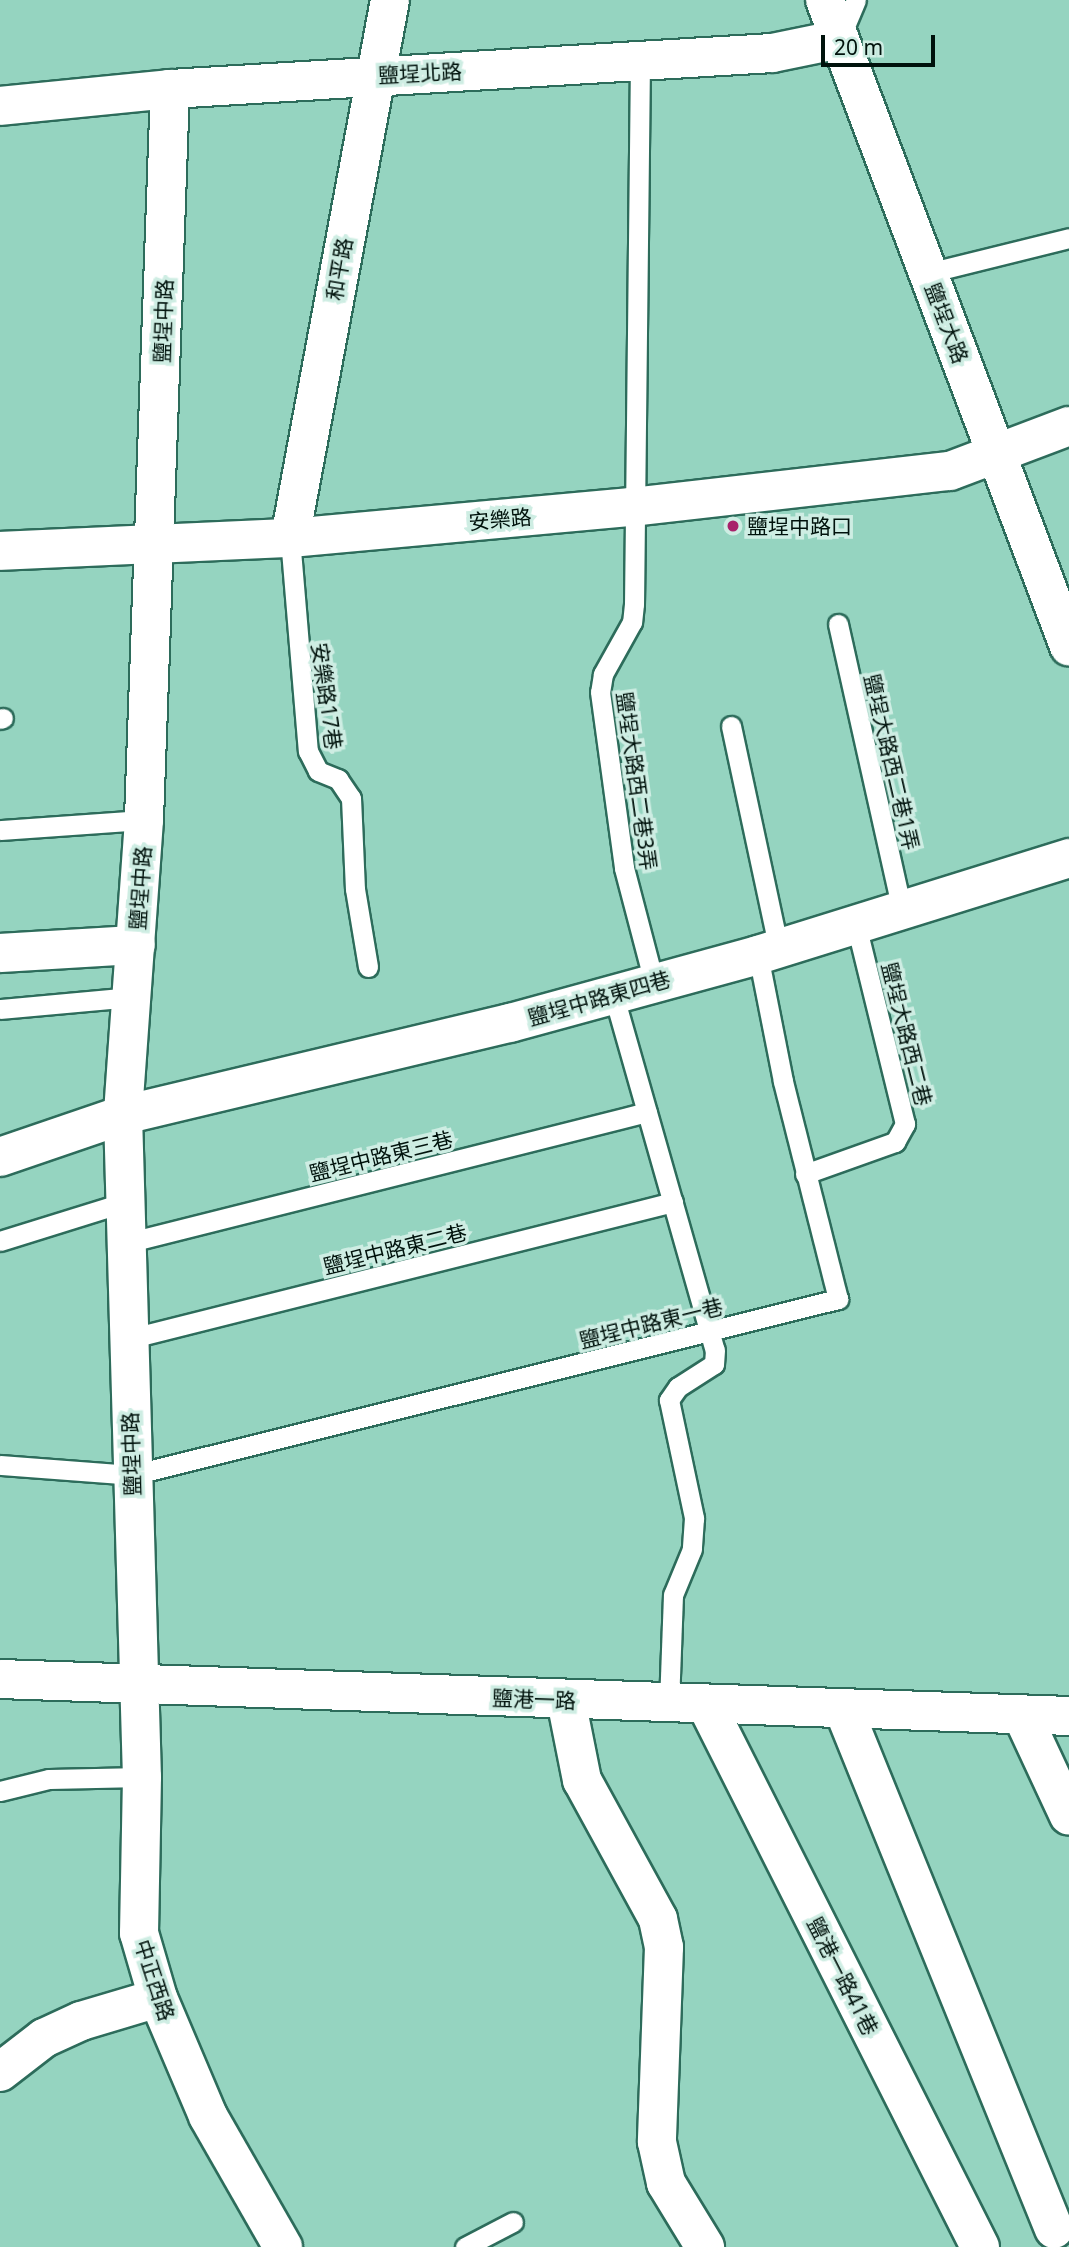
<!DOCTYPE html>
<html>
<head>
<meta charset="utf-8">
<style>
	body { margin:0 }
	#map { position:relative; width:1069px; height:2247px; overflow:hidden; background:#95d4c0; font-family:"Noto Sans","Noto Sans TC",sans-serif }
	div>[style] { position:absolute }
	.roads { filter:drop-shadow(2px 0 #2d6c5b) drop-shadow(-2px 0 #2d6c5b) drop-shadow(0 2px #2d6c5b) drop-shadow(0 -2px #2d6c5b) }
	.lane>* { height:19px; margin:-9.5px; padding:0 9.5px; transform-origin:9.5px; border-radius:9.5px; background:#fff }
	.street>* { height:38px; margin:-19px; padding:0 19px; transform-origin:19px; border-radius:19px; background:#fff }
	.dots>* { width:19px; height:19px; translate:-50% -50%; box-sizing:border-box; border:4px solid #ceede3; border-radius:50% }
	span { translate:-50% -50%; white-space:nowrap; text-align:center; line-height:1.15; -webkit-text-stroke:7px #ceede3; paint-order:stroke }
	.street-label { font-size:21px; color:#00120c }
	.poi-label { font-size:21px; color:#00120c }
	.left { translate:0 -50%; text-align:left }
	.scale { position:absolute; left:821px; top:35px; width:114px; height:32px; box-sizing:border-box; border:4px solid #00120c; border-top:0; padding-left:9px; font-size:21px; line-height:24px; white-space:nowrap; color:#00120c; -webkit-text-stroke:5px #ceede3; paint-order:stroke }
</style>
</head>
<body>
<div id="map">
	<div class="roads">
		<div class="lane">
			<i style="left:840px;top:38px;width:41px;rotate:-67.2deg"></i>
			<i style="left:640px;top:60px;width:544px;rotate:90.63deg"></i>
			<i style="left:634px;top:604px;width:18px;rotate:96deg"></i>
			<i style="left:632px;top:622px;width:60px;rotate:119.1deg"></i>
			<i style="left:603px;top:674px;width:18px;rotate:99deg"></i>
			<i style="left:600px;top:692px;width:178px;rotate:82.2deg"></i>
			<i style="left:624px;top:868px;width:118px;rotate:75.3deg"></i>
			<i style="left:928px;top:273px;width:145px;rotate:-13.9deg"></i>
			<i style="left:290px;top:538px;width:214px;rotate:85.2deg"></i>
			<i style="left:308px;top:751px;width:22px;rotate:63deg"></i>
			<i style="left:318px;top:771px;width:22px;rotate:22deg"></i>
			<i style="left:338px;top:779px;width:23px;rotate:56deg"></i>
			<i style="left:351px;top:798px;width:91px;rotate:87.5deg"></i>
			<i style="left:355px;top:889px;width:79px;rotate:80.5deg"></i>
			<i style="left:838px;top:624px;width:293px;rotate:77.4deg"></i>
			<i style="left:0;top:719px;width:3px;rotate:-18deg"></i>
			<i style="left:731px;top:726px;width:228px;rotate:77.9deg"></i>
			<i style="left:0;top:830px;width:144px;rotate:-4deg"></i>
			<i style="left:613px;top:993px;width:371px;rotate:74.1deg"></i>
			<i style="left:715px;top:1350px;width:14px;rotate:94deg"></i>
			<i style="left:714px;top:1364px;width:43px;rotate:147.4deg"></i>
			<i style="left:678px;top:1387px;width:16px;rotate:125deg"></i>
			<i style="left:669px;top:1400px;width:121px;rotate:78deg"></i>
			<i style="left:694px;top:1518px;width:31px;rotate:94deg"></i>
			<i style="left:692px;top:1549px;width:50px;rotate:112.4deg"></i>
			<i style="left:673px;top:1595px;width:108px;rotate:92.1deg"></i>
			<i style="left:0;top:1009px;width:134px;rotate:-5.2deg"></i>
			<i style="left:805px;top:1174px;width:96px;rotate:-19.6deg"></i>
			<i style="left:895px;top:1142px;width:21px;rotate:-61deg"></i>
			<i style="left:905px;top:1124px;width:205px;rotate:-103.8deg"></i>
			<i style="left:0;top:1241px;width:131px;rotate:-17.3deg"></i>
			<i style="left:126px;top:1243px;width:537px;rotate:-14.11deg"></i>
			<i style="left:128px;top:1339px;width:562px;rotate:-14.11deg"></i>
			<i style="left:0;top:1465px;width:132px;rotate:4.3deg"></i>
			<i style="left:132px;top:1475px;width:728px;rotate:-14deg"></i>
			<i style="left:838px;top:1299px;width:225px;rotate:-104.2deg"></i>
			<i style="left:783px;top:1081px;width:128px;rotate:-101.2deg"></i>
			<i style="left:0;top:1791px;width:50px;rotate:-13.8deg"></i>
			<i style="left:49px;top:1779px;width:93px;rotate:-1.2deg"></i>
			<i style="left:465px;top:2247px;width:54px;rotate:-27.5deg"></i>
		</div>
		<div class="street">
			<i style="left:825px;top:0;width:691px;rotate:69.31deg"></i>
			<i style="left:170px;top:89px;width:731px;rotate:92.04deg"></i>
			<i style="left:144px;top:820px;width:296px;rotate:94.1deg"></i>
			<i style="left:123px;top:1115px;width:662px;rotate:88.36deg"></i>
			<i style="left:142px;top:1777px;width:156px;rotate:91.1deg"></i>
			<i style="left:139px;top:1933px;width:68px;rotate:73.7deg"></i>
			<i style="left:158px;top:1998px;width:128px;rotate:67deg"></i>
			<i style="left:208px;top:2116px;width:151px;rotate:60.2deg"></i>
			<i style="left:0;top:106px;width:171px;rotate:-5.7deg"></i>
			<i style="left:170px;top:89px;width:603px;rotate:-3.42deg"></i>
			<i style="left:772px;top:53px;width:69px;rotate:-11.6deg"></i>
			<i style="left:290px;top:538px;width:547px;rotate:-79.47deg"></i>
			<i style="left:0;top:551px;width:290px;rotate:-2.6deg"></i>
			<i style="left:290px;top:538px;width:343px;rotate:-5.2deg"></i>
			<i style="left:632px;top:507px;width:320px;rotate:-6.5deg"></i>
			<i style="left:950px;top:471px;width:127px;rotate:-20.7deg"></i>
			<i style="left:0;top:953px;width:136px;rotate:-3.4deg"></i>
			<i style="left:0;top:1157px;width:130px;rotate:-18.9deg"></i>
			<i style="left:123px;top:1115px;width:398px;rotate:-13.4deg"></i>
			<i style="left:510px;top:1023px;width:257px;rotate:-15.3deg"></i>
			<i style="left:758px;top:955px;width:326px;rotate:-17.3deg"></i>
			<i style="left:0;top:1679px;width:1070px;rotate:1.98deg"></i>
			<i style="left:566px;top:1700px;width:82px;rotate:78.7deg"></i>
			<i style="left:582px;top:1780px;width:158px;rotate:61.3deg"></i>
			<i style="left:658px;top:1919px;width:29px;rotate:78deg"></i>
			<i style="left:664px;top:1947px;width:195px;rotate:92.1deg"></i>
			<i style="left:657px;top:2142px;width:42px;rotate:77.6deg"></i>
			<i style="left:666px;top:2183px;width:75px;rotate:58.6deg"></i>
			<i style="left:706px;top:1704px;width:608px;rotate:63.22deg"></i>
			<i style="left:843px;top:1708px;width:562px;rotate:67.95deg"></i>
			<i style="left:1022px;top:1715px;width:111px;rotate:65deg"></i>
			<i style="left:0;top:2072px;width:56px;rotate:-37.7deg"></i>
			<i style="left:44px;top:2038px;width:41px;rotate:-24.7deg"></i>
			<i style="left:81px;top:2021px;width:80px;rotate:-16.6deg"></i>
		</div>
	</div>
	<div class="dots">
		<i style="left:733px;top:526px;background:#a8226b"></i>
	</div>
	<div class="street-label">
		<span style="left:420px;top:73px;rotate:-3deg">鹽埕北路</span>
		<span style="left:339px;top:269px;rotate:-80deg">和平路</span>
		<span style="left:163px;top:321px;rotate:-88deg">鹽埕中路</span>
		<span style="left:947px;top:323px;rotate:69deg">鹽埕大路</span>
		<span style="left:500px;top:519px;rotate:-5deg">安樂路</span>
		<span style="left:327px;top:696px;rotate:82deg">安樂路17巷</span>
		<span style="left:892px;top:762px;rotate:77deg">鹽埕大路西二巷1弄</span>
		<span style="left:637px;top:781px;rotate:82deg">鹽埕大路西二巷3弄</span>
		<span style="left:140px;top:888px;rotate:-86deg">鹽埕中路</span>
		<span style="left:599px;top:998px;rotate:-16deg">鹽埕中路東四巷</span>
		<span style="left:907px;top:1034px;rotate:76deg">鹽埕大路西二巷</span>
		<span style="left:381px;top:1156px;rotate:-14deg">鹽埕中路東三巷</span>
		<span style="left:395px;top:1249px;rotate:-14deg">鹽埕中路東二巷</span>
		<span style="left:651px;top:1323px;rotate:-14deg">鹽埕中路東一巷</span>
		<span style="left:131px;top:1454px;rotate:-92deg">鹽埕中路</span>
		<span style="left:534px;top:1699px;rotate:2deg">鹽港一路</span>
		<span style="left:843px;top:1976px;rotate:63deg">鹽港一路41巷</span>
		<span style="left:155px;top:1980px;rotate:72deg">中正西路</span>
	</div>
	<div class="poi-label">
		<span class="left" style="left:747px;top:526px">鹽埕中路口</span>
	</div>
	<div class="scale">20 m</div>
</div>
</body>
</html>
